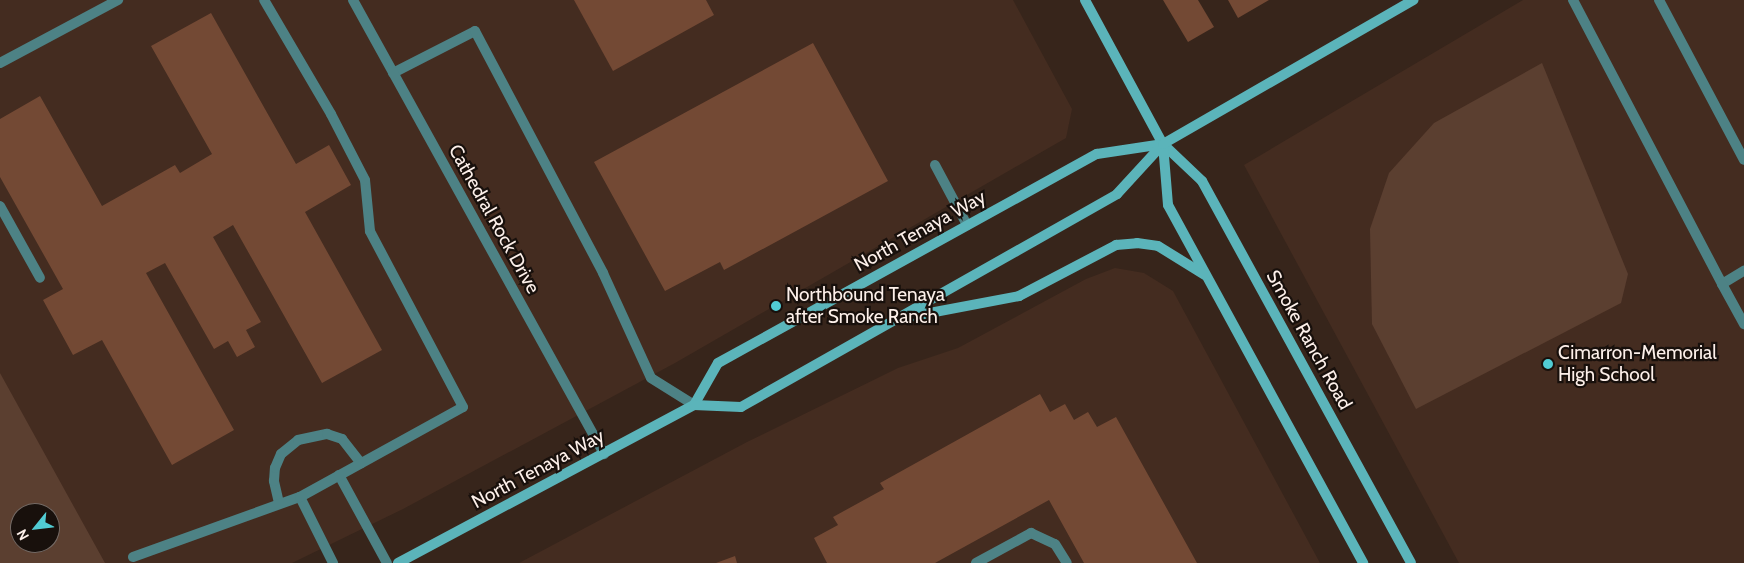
<!DOCTYPE html>
<html>
<head>
<meta charset="utf-8">
<style>
	body { margin:0 }
	#map { position:relative; width:1744px; height:563px; overflow:hidden; background:#37251b; font-family:Cabin,sans-serif }
	div>[style] { position:absolute }
	.built>* { inset:0; background:#442c20 }
	.green>* { inset:0; background:#5b3f30 }
	.building>* { inset:0; background:#734934 }
	.service>* { height:10px; margin:-5px; padding:0 5px; transform-origin:5px; border-radius:5px; background:#4d8285 }
	.minor>* { height:10px; margin:-5px; padding:0 5px; transform-origin:5px; border-radius:5px; background:#4d8285 }
	.secondary>* { height:10px; margin:-5px; padding:0 5px; transform-origin:5px; border-radius:5px; background:#5bb4ba }
	.dots>* { width:14px; height:14px; translate:-50% -50%; box-sizing:border-box; border:2px solid #18100c; border-radius:50% }
	span { translate:-50% -50%; white-space:nowrap; text-align:center; line-height:1.15; -webkit-text-stroke:4.5px #18100c; paint-order:stroke }
	.street-label { font-size:19px; color:#fdf0ea }
	.poi-label { font-size:19px; color:#fdf0ea }
	.left { translate:0 -50%; text-align:left }
	.north { position:absolute; left:10px; top:503px; width:50px; height:50px; box-sizing:border-box; background:#18100c; border:1px solid #746a65; border-radius:50%; rotate:241deg; font-size:14px; font-weight:700; line-height:20px; text-align:center; color:#fdf0ea }
	.north::after { content:''; display:block; margin:auto; width:18px; height:22px; background:#51ccd4; clip-path:polygon(50% 0,100% 100%,50% 72%,0 100%) }
</style>
</head>
<body>
<div id="map">
	<div class="built">
		<i style="clip-path:polygon(evenodd,0 0,1013px 0,1072px 109px,1066px 138px,675px 363px,403px 509px,292px 563px,0 563px,0 0,20px 513px,50px 513px,50px 543px,20px 543px,20px 513px)"></i>
		<i style="clip-path:polygon(1523px 0,1744px 0,1744px 563px,1459px 563px,1244px 165px)"></i>
		<i style="clip-path:polygon(1115px 268px,1144px 273px,1173px 291px,1320px 563px,519px 563px,747px 442px,898px 368px,958px 348px,1086px 279px)"></i>
	</div>
	<div class="green">
		<i style="clip-path:polygon(1542px 63px,1628px 274px,1621px 303px,1416px 409px,1372px 324px,1370px 229px,1389px 173px,1434px 123px)"></i>
		<i style="clip-path:polygon(evenodd,0 373px,105px 563px,0 563px,0 373px,20px 513px,50px 513px,50px 543px,20px 543px,20px 513px)"></i>
	</div>
	<div class="building">
		<i style="clip-path:polygon(574px 0,706px 0,714px 15px,613px 71px)"></i>
		<i style="clip-path:polygon(1163px 0,1198px 0,1214px 27px,1188px 42px)"></i>
		<i style="clip-path:polygon(1228px 0,1269px 0,1238px 18px)"></i>
		<i style="clip-path:polygon(211px 13px,296px 164px,329px 145px,351px 185px,305px 212px,382px 350px,322px 383px,233px 225px,213px 237px,261px 322px,246px 330px,255px 347px,237px 357px,228px 341px,214px 349px,165px 263px,146px 273px,234px 430px,172px 465px,102px 340px,73px 355px,43px 300px,63px 289px,0 177px,0 119px,40px 96px,102px 206px,175px 165px,180px 173px,212px 154px,151px 46px)"></i>
		<i style="clip-path:polygon(813px 43px,888px 181px,724px 270px,720px 262px,665px 291px,594px 162px)"></i>
		<i style="clip-path:polygon(1040px 394px,1050px 412px,1065px 404px,1074px 420px,1088px 412px,1097px 427px,1116px 417px,1197px 563px,1084px 563px,1049px 500px,935px 563px,827px 563px,814px 538px,838px 525px,833px 517px,884px 489px,880px 483px)"></i>
		<i style="clip-path:polygon(735px 556px,737px 563px,716px 563px)"></i>
	</div>
	<div class="service">
		<i style="left:1573px;top:0;width:321px;rotate:62.3deg"></i>
		<i style="left:1722px;top:284px;width:26px;rotate:-31deg"></i>
		<i style="left:1659px;top:0;width:181px;rotate:62deg"></i>
		<i style="left:0;top:63px;width:134px;rotate:-28.1deg"></i>
		<i style="left:393px;top:73px;width:92px;rotate:-27.1deg"></i>
		<i style="left:475px;top:31px;width:274px;rotate:62.1deg"></i>
		<i style="left:603px;top:273px;width:115px;rotate:65.4deg"></i>
		<i style="left:651px;top:378px;width:51px;rotate:32.1deg"></i>
		<i style="left:935px;top:165px;width:68px;rotate:61.9deg"></i>
		<i style="left:0;top:206px;width:82px;rotate:60.9deg"></i>
		<i style="left:1722px;top:284px;width:46px;rotate:61.2deg"></i>
		<i style="left:339px;top:475px;width:100px;rotate:61.4deg"></i>
		<i style="left:300px;top:497px;width:74px;rotate:63.4deg"></i>
		<i style="left:279px;top:503px;width:23px;rotate:-103deg"></i>
		<i style="left:274px;top:481px;width:13px;rotate:-86deg"></i>
		<i style="left:275px;top:468px;width:15px;rotate:-67deg"></i>
		<i style="left:281px;top:454px;width:22px;rotate:-39deg"></i>
		<i style="left:298px;top:440px;width:30px;rotate:-12deg"></i>
		<i style="left:327px;top:434px;width:16px;rotate:18deg"></i>
		<i style="left:342px;top:439px;width:31px;rotate:52deg"></i>
		<i style="left:133px;top:557px;width:177px;rotate:-19.8deg"></i>
		<i style="left:300px;top:497px;width:186px;rotate:-28.9deg"></i>
		<i style="left:463px;top:407px;width:199px;rotate:-117.9deg"></i>
		<i style="left:370px;top:231px;width:51px;rotate:-95.6deg"></i>
		<i style="left:365px;top:180px;width:74px;rotate:-117.3deg"></i>
		<i style="left:331px;top:114px;width:132px;rotate:-120.4deg"></i>
		<i style="left:976px;top:563px;width:63px;rotate:-28.6deg"></i>
		<i style="left:1031px;top:533px;width:26px;rotate:25deg"></i>
		<i style="left:1055px;top:544px;width:22px;rotate:58deg"></i>
	</div>
	<div class="minor">
		<i style="left:353px;top:0;width:519px;rotate:61.06deg"></i>
	</div>
	<div class="secondary">
		<i style="left:1085px;top:0;width:164px;rotate:61.6deg"></i>
		<i style="left:1163px;top:144px;width:54px;rotate:43.5deg"></i>
		<i style="left:1202px;top:181px;width:435px;rotate:61.3deg"></i>
		<i style="left:1163px;top:144px;width:61px;rotate:85.3deg"></i>
		<i style="left:1168px;top:205px;width:408px;rotate:61.4deg"></i>
		<i style="left:903px;top:318px;width:118px;rotate:-10.7deg"></i>
		<i style="left:1019px;top:296px;width:110px;rotate:-27.7deg"></i>
		<i style="left:1116px;top:245px;width:21px;rotate:-5deg"></i>
		<i style="left:1137px;top:243px;width:21px;rotate:8deg"></i>
		<i style="left:1158px;top:246px;width:55px;rotate:31.7deg"></i>
		<i style="left:694px;top:405px;width:48px;rotate:-60.3deg"></i>
		<i style="left:718px;top:363px;width:433px;rotate:-28.9deg"></i>
		<i style="left:1097px;top:154px;width:67px;rotate:-8.6deg"></i>
		<i style="left:398px;top:563px;width:336px;rotate:-28.1deg"></i>
		<i style="left:694px;top:405px;width:47px;rotate:2.4deg"></i>
		<i style="left:741px;top:407px;width:432px;rotate:-29.5deg"></i>
		<i style="left:1117px;top:194px;width:68px;rotate:-47.4deg"></i>
		<i style="left:1163px;top:144px;width:289px;rotate:-29.9deg"></i>
	</div>
	<div class="dots">
		<i style="left:776px;top:306px;background:#51ccd4"></i>
		<i style="left:1548px;top:364px;background:#51ccd4"></i>
	</div>
	<div class="street-label">
		<span style="left:494px;top:219px;rotate:61deg">Cathedral Rock Drive</span>
		<span style="left:920px;top:231px;rotate:-29deg">North Tenaya Way</span>
		<span style="left:1309px;top:340px;rotate:61deg">Smoke Ranch Road</span>
		<span style="left:538px;top:469px;rotate:-28deg">North Tenaya Way</span>
	</div>
	<div class="poi-label">
		<span class="left" style="left:786px;top:306px">Northbound Tenaya<br>after Smoke Ranch</span>
		<span class="left" style="left:1558px;top:364px">Cimarron-Memorial<br>High School</span>
	</div>
	<div class="north">N</div>
</div>
</body>
</html>
